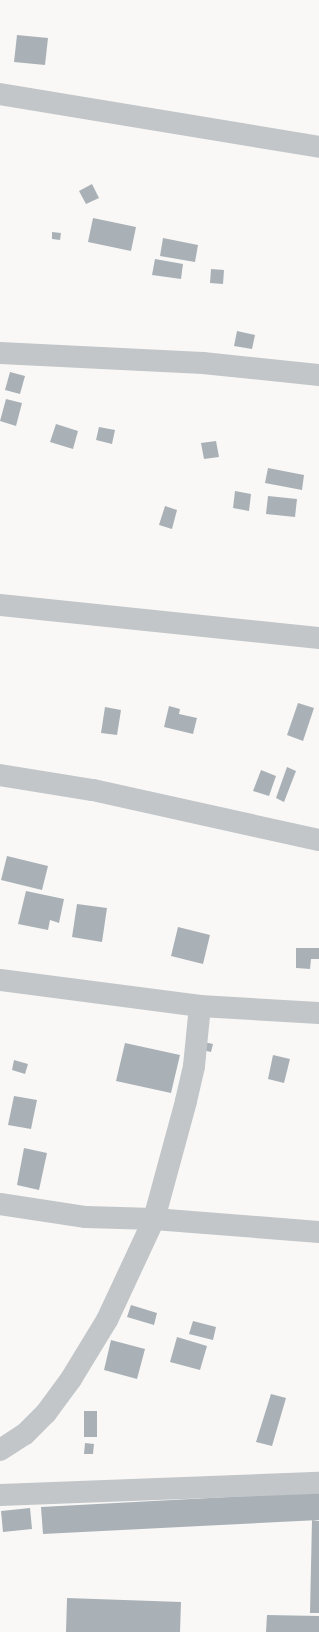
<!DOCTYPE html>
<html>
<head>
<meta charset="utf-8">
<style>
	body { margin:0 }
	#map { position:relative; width:319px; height:1632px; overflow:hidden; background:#f9f8f6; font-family:Quicksand,sans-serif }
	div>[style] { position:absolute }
	.building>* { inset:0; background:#a9b1b7 }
	.minor>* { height:22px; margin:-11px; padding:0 11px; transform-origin:11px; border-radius:11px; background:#c2c6c9 }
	span { translate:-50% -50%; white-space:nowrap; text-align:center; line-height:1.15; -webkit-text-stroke:4px #fff; paint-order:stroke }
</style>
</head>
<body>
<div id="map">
	<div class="building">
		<i style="clip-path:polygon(17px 35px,48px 38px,45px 65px,14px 62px)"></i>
		<i style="clip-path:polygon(92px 184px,99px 198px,86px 204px,79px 191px)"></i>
		<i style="clip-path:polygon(93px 218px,136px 227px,131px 251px,88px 242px)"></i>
		<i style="clip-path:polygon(52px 232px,61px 233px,60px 240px,52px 239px)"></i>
		<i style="clip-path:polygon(163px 238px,198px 245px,195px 262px,160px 256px)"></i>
		<i style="clip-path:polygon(155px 259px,183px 264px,181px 279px,152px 275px)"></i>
		<i style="clip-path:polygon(211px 269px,224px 270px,223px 284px,210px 283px)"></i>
		<i style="clip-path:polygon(237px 331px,255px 335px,252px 349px,234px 346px)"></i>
		<i style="clip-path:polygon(10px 372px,25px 376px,20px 394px,5px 390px)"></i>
		<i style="clip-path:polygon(6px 399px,22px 403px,16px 426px,0 421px)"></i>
		<i style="clip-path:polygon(56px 424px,78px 431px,73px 449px,50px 442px)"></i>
		<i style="clip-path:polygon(99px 427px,115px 430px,112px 444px,96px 440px)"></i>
		<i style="clip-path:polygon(216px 441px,219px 457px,204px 459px,201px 443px)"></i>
		<i style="clip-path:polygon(268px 468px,304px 475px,302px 490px,265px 483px)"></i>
		<i style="clip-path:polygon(235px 491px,251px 494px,249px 511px,233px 508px)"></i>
		<i style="clip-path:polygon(268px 496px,297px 499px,295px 517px,266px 514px)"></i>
		<i style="clip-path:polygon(165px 506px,177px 510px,172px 529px,159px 525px)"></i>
		<i style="clip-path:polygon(298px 703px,314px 708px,303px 741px,287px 735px)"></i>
		<i style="clip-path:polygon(169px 706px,180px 709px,179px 714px,197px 718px,193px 734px,164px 727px)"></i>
		<i style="clip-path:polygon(105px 707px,121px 710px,117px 735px,101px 733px)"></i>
		<i style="clip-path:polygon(287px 767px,296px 771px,284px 802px,276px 798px)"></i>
		<i style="clip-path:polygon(261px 770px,276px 776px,269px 796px,253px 791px)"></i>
		<i style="clip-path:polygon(7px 856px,48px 866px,42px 890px,1px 880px)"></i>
		<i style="clip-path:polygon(26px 891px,64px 899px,59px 923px,50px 920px,48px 930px,18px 924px)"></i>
		<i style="clip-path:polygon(77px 904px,107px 908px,102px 942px,72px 937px)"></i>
		<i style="clip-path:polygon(178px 927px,210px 935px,203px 964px,171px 956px)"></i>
		<i style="clip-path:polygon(296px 948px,319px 948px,319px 959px,311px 959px,310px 969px,296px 968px)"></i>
		<i style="clip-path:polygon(204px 1042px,213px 1044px,211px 1052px,202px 1050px)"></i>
		<i style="clip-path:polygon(125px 1043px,180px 1055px,171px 1093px,116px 1081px)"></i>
		<i style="clip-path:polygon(273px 1055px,290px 1059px,284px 1083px,268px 1079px)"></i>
		<i style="clip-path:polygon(14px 1060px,28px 1064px,25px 1074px,12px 1070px)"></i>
		<i style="clip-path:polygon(14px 1096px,37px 1100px,31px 1129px,8px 1125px)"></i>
		<i style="clip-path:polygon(24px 1148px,47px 1153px,39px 1190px,17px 1185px)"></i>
		<i style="clip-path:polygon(131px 1305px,157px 1313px,154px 1325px,127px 1317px)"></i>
		<i style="clip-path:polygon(193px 1321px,216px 1327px,213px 1340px,189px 1334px)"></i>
		<i style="clip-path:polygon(177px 1337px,207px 1346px,200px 1370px,170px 1362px)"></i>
		<i style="clip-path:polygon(111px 1340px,145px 1349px,137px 1379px,104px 1370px)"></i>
		<i style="clip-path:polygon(271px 1394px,286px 1398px,272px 1446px,256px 1442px)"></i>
		<i style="clip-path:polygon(84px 1411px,97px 1411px,97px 1437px,84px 1437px)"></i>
		<i style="clip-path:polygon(85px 1443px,94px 1444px,93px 1454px,84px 1454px)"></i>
		<i style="clip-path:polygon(319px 1492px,319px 1520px,43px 1534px,41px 1507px)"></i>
		<i style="clip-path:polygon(30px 1508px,32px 1529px,3px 1532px,1px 1511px)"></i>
		<i style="clip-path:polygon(312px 1520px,319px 1521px,319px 1613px,310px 1613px)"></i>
		<i style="clip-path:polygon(67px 1598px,181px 1602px,180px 1632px,66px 1632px)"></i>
		<i style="clip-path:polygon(267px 1615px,319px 1616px,319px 1632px,266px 1632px)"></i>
	</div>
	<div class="minor">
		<i style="left:0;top:94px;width:323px;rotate:9.4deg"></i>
		<i style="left:0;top:353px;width:203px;rotate:2.8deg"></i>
		<i style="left:203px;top:363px;width:117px;rotate:5.9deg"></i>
		<i style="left:0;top:605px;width:321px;rotate:5.9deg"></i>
		<i style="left:0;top:775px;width:94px;rotate:9.2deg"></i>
		<i style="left:93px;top:790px;width:231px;rotate:12.5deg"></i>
		<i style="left:0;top:980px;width:202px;rotate:7.4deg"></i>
		<i style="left:200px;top:1006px;width:119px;rotate:3.4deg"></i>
		<i style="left:0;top:1204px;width:87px;rotate:8.6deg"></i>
		<i style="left:86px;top:1217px;width:68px;rotate:1.7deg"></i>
		<i style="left:154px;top:1219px;width:166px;rotate:4.5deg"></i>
		<i style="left:0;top:1450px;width:30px;rotate:-33deg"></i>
		<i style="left:25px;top:1434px;width:30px;rotate:-45deg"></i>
		<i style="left:46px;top:1413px;width:42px;rotate:-53.7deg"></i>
		<i style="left:71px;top:1379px;width:69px;rotate:-58.6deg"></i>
		<i style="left:107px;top:1320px;width:111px;rotate:-65deg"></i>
		<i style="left:154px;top:1219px;width:122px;rotate:-74.8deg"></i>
		<i style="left:186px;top:1101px;width:36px;rotate:-77deg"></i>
		<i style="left:194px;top:1066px;width:60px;rotate:-84.3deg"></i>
		<i style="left:0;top:1495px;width:319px;rotate:-2.2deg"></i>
	</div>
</div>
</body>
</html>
